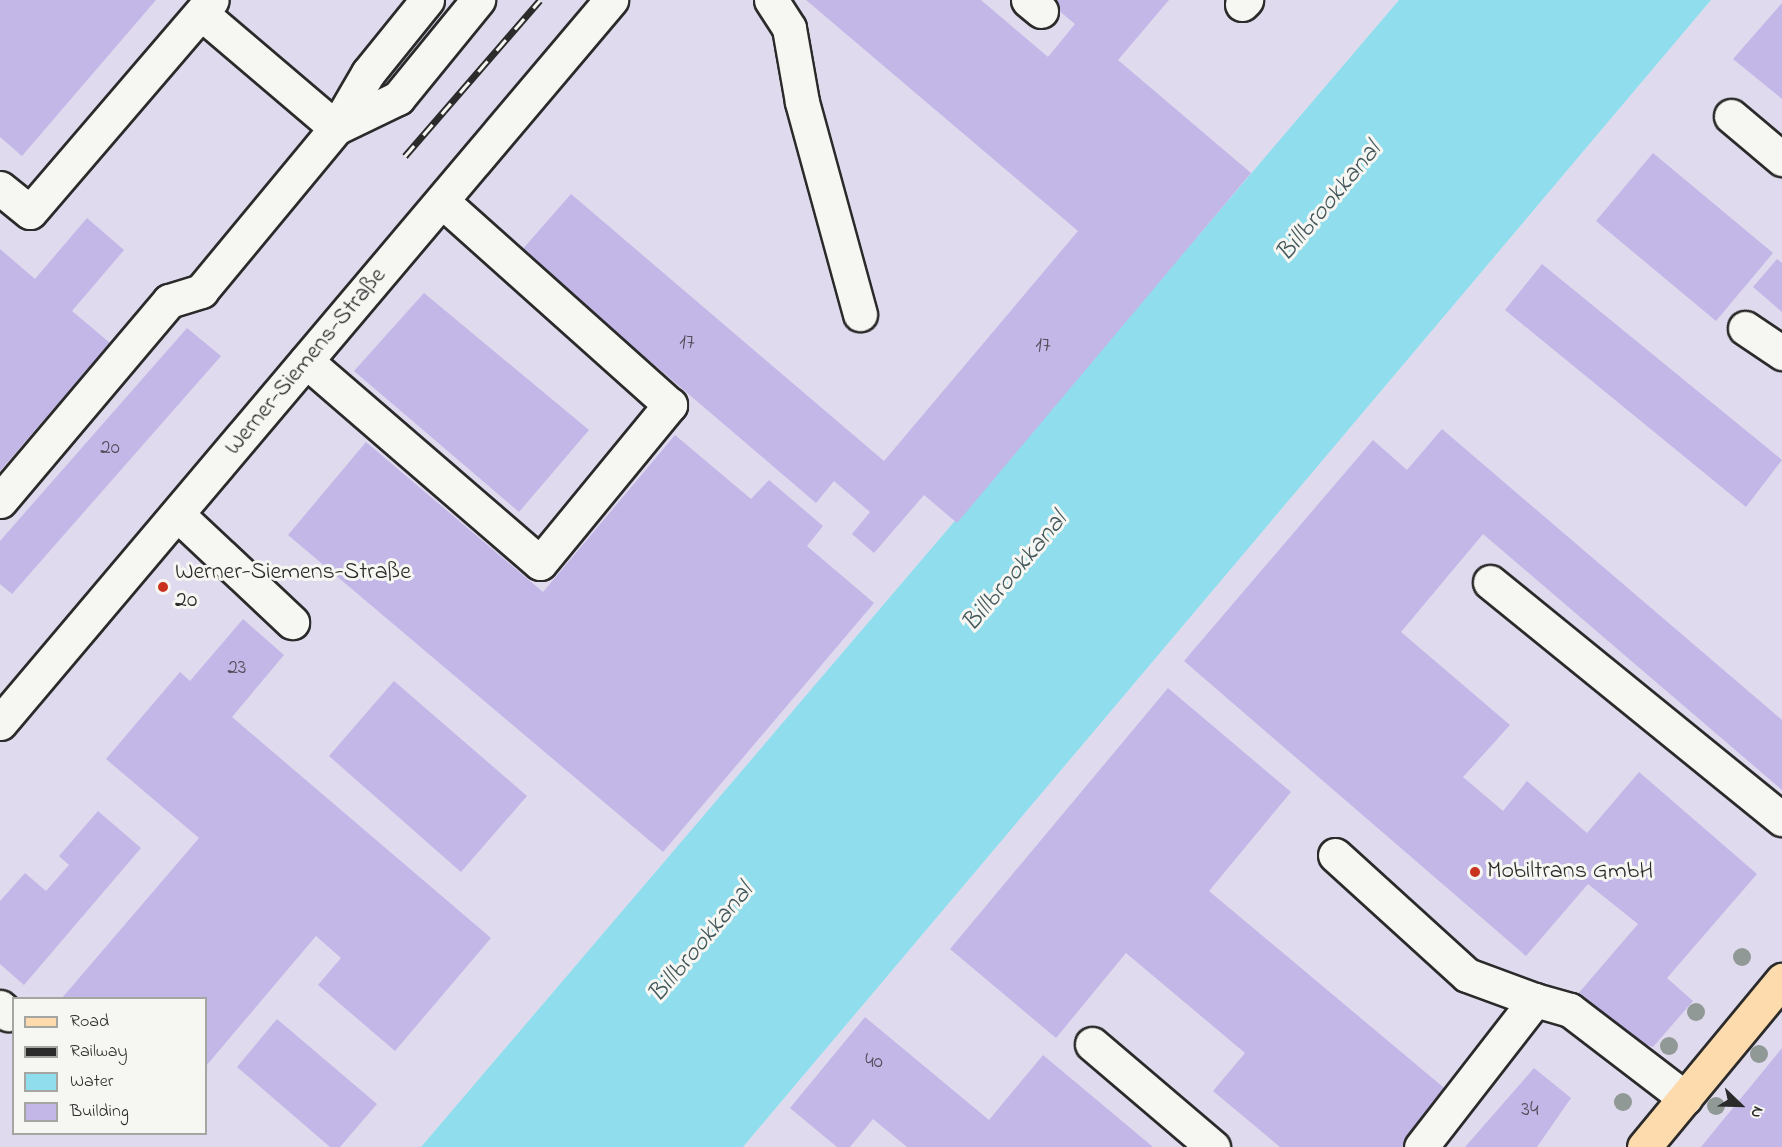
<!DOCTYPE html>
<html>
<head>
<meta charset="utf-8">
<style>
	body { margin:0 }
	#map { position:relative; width:1782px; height:1147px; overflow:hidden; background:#ece9f0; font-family:"Indie Flower",sans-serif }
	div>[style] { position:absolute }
	.built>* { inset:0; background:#e0daee }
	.water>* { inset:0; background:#8fdded }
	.building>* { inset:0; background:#c3b7e8 }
	.roads { filter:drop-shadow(2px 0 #2b2b2b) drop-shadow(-2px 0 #2b2b2b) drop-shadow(0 2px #2b2b2b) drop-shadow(0 -2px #2b2b2b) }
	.minor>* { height:33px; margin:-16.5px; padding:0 16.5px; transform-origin:16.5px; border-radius:16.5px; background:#f6f6f2 }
	.major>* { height:33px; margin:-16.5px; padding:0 16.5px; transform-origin:16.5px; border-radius:16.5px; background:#fedbac }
	.rail>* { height:7px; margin-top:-3.5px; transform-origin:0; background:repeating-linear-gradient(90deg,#f6f6f2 0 14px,#2b2b2b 0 28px); box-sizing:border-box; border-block:2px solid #2b2b2b }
	.trees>* { width:18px; height:18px; margin:-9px; border-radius:50%; background:#909995 }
	.dots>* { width:16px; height:16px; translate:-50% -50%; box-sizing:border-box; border:3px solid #f6f6f2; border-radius:50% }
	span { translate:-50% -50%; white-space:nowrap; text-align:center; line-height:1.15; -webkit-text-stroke:6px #f6f6f2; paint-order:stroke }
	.number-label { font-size:21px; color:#514e5a }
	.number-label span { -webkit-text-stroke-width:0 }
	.street-label { font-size:24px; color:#2b2b2b }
	.poi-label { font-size:24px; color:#2b2b2b }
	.left { translate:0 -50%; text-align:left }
	.water-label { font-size:26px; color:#44585c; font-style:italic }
	.legend { position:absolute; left:12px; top:997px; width:195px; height:138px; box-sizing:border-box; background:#f6f6f2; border:2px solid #a5a5a2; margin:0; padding:8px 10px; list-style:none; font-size:18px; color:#2b2b2b }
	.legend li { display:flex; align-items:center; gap:12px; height:30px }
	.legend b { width:30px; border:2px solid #a5a5a2 }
	.north { position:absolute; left:1710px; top:1075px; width:60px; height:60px; -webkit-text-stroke:4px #f6f6f2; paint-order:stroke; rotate:113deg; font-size:16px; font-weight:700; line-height:24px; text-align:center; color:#2b2b2b }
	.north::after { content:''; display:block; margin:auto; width:21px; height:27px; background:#2b2b2b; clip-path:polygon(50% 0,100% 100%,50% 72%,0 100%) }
</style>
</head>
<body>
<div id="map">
	<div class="built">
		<i style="clip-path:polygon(evenodd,0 0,1399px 0,421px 1147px,0 1147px,0 0,14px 998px,206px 998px,206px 1134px,14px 1134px,14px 998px)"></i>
		<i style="clip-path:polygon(1711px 0,1782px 0,1782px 1147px,743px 1147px)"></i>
	</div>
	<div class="water">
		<i style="clip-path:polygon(1399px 0,1711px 0,743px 1147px,421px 1147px)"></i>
	</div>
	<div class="building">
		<i style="clip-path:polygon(0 0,156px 0,22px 156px,0 137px)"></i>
		<i style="clip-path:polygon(806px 0,981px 0,1048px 57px,1075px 24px,1046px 0,1169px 0,1118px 60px,1251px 173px,957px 523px,924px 495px,874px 553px,852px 534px,870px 512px,834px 481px,816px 503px,521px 251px,571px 194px,884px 461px,1078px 231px)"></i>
		<i style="clip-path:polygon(1782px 3px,1782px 99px,1733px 59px)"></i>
		<i style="clip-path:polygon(1653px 153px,1773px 253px,1716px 321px,1596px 221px)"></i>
		<i style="clip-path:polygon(87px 218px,124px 250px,72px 311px,110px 343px,0 471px,0 249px,35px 279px)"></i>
		<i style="clip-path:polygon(1777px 259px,1782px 263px,1782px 312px,1753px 287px)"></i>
		<i style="clip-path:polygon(1542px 264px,1782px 460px,1746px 507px,1505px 310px)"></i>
		<i style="clip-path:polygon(424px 293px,589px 430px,519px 512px,354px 371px)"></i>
		<i style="clip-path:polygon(187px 328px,221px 356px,12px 594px,0 584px,0 541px)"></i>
		<i style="clip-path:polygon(1442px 429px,1782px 720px,1782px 790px,1483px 534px,1401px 632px,1510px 725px,1463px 777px,1503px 811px,1527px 781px,1587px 833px,1639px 772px,1757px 874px,1667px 978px,1693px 1001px,1653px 1047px,1621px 1035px,1577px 995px,1638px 924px,1588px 884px,1526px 956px,1184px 661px,1373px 440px,1407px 470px)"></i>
		<i style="clip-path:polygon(675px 435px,751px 499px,769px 480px,823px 526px,807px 546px,874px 603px,663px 852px,288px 535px,366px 442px,543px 592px)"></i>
		<i style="clip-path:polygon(243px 619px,284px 655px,232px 717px,491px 938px,395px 1051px,318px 985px,341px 958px,316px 936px,206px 1066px,206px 998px,62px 998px,199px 838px,106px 759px,180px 672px,190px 681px)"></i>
		<i style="clip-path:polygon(394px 681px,527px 796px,461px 872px,329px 756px)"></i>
		<i style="clip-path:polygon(1168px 688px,1291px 792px,1209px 891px,1449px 1092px,1403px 1147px,1280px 1147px,1213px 1091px,1245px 1053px,1126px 953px,1056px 1038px,950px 949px)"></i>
		<i style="clip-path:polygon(98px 811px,141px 848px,24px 985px,0 964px,0 901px,25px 873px,46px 891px,69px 865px,59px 856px)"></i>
		<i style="clip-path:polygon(865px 1017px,989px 1120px,1043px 1055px,1153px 1147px,907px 1147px,873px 1119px,850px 1147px,837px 1147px,790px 1108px)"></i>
		<i style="clip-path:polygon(277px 1019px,377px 1104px,340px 1147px,330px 1147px,237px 1067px)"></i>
		<i style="clip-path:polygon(1782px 1048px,1782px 1147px,1701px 1147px)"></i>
		<i style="clip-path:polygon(1534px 1068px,1571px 1098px,1537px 1147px,1465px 1147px)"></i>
	</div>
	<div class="roads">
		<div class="minor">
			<i style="left:427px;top:0;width:94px;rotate:128.9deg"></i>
			<i style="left:368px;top:73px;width:64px;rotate:120.2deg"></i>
			<i style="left:336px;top:128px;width:69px;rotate:-25.8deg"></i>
			<i style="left:398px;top:98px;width:127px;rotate:-50.8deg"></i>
			<i style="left:771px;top:0;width:33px;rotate:57deg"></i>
			<i style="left:789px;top:28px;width:75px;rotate:80deg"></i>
			<i style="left:802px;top:102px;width:220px;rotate:74.7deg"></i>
			<i style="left:1028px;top:0;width:17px;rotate:40deg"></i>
			<i style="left:1242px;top:4px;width:6px;rotate:-45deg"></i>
			<i style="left:1731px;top:116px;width:67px;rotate:40.1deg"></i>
			<i style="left:0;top:188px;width:38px;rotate:39deg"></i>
			<i style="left:30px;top:212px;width:279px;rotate:-49.4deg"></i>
			<i style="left:1745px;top:328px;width:45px;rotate:34deg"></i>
			<i style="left:306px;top:361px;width:309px;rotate:40.8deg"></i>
			<i style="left:540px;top:563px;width:205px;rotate:-50.6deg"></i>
			<i style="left:670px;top:405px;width:306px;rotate:-138.2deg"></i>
			<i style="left:0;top:501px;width:262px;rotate:-49.8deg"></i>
			<i style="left:169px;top:301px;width:34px;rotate:-17deg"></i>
			<i style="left:201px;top:291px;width:212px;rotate:-50.4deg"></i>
			<i style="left:336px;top:128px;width:177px;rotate:-139.6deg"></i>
			<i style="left:177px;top:514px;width:158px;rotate:43.2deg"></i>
			<i style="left:1490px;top:582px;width:376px;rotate:39.1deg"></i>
			<i style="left:0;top:723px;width:947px;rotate:-49.8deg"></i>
			<i style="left:1335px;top:855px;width:178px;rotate:42.3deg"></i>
			<i style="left:1467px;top:975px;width:72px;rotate:20.2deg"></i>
			<i style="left:0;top:1007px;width:11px;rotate:41deg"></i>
			<i style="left:1092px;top:1044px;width:159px;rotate:40.4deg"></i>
			<i style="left:1421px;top:1147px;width:186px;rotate:-52.2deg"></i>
			<i style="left:1535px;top:1000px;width:36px;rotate:16deg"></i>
			<i style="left:1570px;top:1010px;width:145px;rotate:37.4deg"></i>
		</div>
		<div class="major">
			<i style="left:1644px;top:1147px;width:217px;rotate:-50.4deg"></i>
		</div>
	</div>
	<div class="rail">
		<i style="left:405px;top:156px;width:206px;rotate:-49.1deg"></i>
	</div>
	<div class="trees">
		<i style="left:1742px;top:957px"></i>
		<i style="left:1696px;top:1012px"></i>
		<i style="left:1669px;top:1046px"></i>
		<i style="left:1759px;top:1054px"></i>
		<i style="left:1623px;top:1102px"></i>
		<i style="left:1716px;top:1106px"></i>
	</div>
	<div class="dots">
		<i style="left:163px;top:587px;background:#c8321e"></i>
		<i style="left:1475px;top:872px;background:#c8321e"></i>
	</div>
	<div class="number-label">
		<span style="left:687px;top:343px">17</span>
		<span style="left:1043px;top:346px">17</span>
		<span style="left:110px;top:448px">20</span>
		<span style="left:237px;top:668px">23</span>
		<span style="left:874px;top:1062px">40</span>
		<span style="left:1530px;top:1110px">34</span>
	</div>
	<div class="street-label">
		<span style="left:306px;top:362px;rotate:-50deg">Werner-Siemens-Straße</span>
	</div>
	<div class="poi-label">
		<span class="left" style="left:175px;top:587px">Werner-Siemens-Straße<br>20</span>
		<span class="left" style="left:1487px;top:872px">Mobiltrans GmbH</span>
	</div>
	<div class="water-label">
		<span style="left:1330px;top:203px;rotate:-50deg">Billbrookkanal</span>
		<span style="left:1016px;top:573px;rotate:-50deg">Billbrookkanal</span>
		<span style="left:702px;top:944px;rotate:-50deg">Billbrookkanal</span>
	</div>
	<ul class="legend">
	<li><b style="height:8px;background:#fedbac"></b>Road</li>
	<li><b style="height:8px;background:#2b2b2b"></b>Railway</li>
	<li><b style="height:16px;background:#8fdded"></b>Water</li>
	<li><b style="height:16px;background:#c3b7e8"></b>Building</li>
	</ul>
	<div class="north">N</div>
</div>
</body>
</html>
